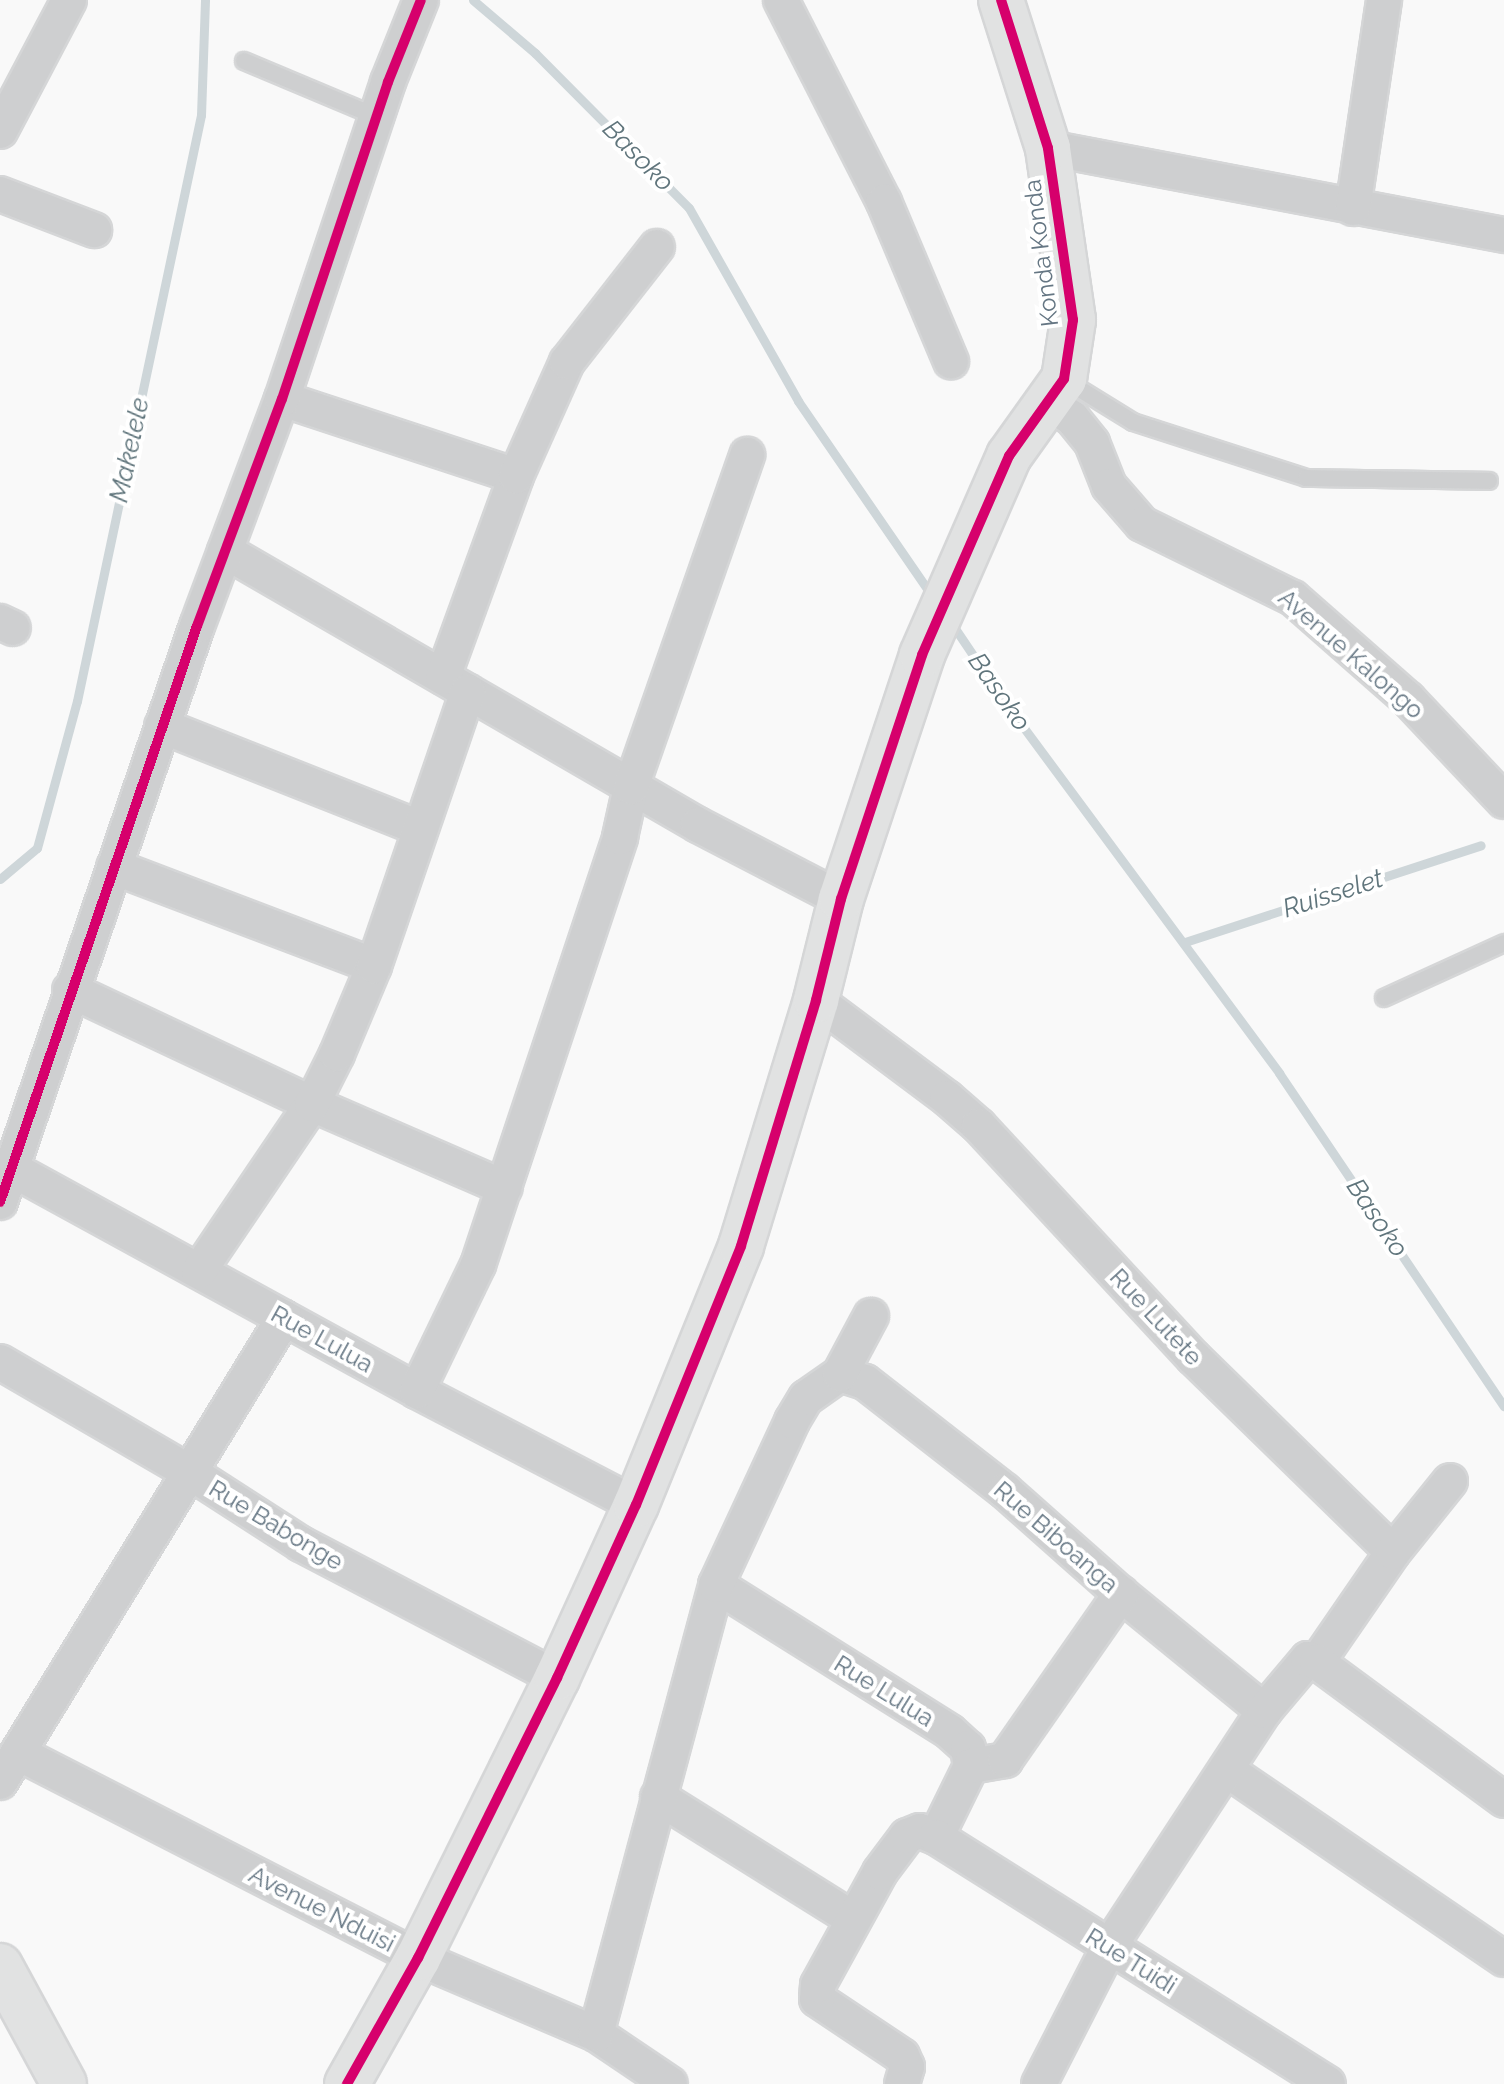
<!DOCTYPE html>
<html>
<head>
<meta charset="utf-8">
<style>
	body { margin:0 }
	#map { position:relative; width:1504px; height:2084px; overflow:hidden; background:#f9f9f9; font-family:Raleway,sans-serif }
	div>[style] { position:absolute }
	.stream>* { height:9px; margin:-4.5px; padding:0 4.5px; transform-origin:4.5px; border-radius:4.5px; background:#ced6d9 }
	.roads { filter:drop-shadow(2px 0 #d5d6d7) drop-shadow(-2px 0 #d5d6d7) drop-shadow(0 2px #d5d6d7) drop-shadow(0 -2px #d5d6d7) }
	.lane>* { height:16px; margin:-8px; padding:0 8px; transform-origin:8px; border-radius:8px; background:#cecfd0 }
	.street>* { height:34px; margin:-17px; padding:0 17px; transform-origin:17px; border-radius:17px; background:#cecfd0 }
	.secondary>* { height:44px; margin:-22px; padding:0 22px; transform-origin:22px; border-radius:22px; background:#e1e2e2 }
	.cycleway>* { height:10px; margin:-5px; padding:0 5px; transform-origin:5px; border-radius:5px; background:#d6006c }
	span { translate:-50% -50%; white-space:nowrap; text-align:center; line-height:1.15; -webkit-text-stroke:8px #fff; paint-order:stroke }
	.street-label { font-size:24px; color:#657683 }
	.water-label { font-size:26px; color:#60757c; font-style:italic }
</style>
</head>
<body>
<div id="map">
	<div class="stream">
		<i style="left:473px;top:0;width:82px;rotate:40.5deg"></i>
		<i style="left:535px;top:53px;width:218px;rotate:45.2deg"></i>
		<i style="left:689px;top:208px;width:222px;rotate:60.5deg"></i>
		<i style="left:798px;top:401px;width:237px;rotate:55.5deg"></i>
		<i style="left:950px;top:621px;width:97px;rotate:56deg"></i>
		<i style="left:1004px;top:701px;width:463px;rotate:53.5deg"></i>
		<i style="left:1279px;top:1073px;width:402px;rotate:56deg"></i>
		<i style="left:0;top:879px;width:48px;rotate:-40deg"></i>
		<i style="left:37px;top:848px;width:152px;rotate:-74.8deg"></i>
		<i style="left:77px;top:701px;width:599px;rotate:-78.05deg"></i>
		<i style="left:201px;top:115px;width:115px;rotate:-88deg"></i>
		<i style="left:1185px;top:942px;width:311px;rotate:-18.1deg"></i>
	</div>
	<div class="roads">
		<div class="lane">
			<i style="left:244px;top:61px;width:144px;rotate:22.8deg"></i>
			<i style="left:1065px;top:380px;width:80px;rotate:31.7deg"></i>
			<i style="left:1133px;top:422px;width:182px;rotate:17.9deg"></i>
			<i style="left:1306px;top:478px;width:183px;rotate:0.9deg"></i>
			<i style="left:1384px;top:998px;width:132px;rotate:-24.6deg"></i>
		</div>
		<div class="street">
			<i style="left:781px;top:0;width:227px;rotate:63deg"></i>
			<i style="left:884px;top:202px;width:173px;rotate:67.2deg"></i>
			<i style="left:0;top:131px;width:148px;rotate:-62.2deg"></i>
			<i style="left:1048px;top:148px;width:464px;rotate:10.8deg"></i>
			<i style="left:0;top:194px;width:101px;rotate:21deg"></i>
			<i style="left:1353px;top:208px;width:210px;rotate:-81.5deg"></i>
			<i style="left:282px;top:399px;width:246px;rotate:18.2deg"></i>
			<i style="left:1048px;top:402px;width:29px;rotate:34deg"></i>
			<i style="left:1072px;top:418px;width:32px;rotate:51deg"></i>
			<i style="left:1092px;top:443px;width:46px;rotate:68.4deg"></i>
			<i style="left:1109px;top:486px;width:50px;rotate:49deg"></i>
			<i style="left:1142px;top:524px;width:168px;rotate:26.1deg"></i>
			<i style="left:1293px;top:598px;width:153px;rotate:41.3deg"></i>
			<i style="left:1408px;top:699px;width:140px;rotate:46.7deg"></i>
			<i style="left:225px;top:551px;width:547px;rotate:30.08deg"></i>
			<i style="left:698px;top:825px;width:161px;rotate:27.4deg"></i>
			<i style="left:0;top:622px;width:14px;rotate:25deg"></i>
			<i style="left:443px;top:677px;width:214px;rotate:-70deg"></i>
			<i style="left:516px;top:476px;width:125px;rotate:-65.9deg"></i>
			<i style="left:567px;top:362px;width:146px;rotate:-52deg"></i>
			<i style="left:162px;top:726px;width:277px;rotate:21.6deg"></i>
			<i style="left:114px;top:867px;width:278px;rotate:20.8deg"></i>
			<i style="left:70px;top:990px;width:268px;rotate:25.2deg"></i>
			<i style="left:312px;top:1104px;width:210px;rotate:23.5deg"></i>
			<i style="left:816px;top:1000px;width:164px;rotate:36.8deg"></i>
			<i style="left:947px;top:1098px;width:43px;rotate:41.2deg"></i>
			<i style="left:979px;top:1126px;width:315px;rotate:47.2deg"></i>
			<i style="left:1193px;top:1357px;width:279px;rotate:44.3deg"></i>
			<i style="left:1393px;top:1552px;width:134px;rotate:124.6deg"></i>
			<i style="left:10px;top:1168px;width:464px;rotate:28.7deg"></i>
			<i style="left:417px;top:1391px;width:247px;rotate:27.5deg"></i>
			<i style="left:0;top:1202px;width:609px;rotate:-71.12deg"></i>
			<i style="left:197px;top:626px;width:242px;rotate:-69.5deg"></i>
			<i style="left:282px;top:399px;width:334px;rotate:-71.5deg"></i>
			<i style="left:388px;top:82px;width:88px;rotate:-68.1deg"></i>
			<i style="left:199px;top:1271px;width:202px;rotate:-55.9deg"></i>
			<i style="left:312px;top:1104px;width:56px;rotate:-63.4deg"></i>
			<i style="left:337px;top:1054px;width:95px;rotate:-67.2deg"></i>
			<i style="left:374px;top:966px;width:290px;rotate:-71.1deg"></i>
			<i style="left:0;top:1362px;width:221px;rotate:30.2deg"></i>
			<i style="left:191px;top:1473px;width:131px;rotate:32.8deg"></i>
			<i style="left:301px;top:1544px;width:289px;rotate:27.6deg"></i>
			<i style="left:840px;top:1374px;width:26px;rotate:18deg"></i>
			<i style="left:865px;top:1382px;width:177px;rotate:37.9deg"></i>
			<i style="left:1005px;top:1491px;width:155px;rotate:41.6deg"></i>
			<i style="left:1121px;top:1594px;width:185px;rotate:39.3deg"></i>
			<i style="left:417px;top:1391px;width:140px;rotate:-64.2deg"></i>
			<i style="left:478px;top:1265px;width:451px;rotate:-71.6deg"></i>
			<i style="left:620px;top:837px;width:51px;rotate:-77.6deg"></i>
			<i style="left:631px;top:787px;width:352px;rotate:-70.7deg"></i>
			<i style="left:1393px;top:1552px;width:91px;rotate:-51.2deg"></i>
			<i style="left:716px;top:1585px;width:276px;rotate:32.1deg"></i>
			<i style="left:950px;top:1732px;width:24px;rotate:42deg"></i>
			<i style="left:968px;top:1748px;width:18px;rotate:81deg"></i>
			<i style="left:971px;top:1766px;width:79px;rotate:116.2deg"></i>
			<i style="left:18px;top:1753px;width:449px;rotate:27.1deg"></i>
			<i style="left:418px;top:1958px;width:194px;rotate:23.1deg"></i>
			<i style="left:596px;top:2034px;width:89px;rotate:34deg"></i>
			<i style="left:971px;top:1766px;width:35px;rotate:-10deg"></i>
			<i style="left:1005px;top:1760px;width:203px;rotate:-55.1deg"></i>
			<i style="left:1227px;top:1770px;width:335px;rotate:34.3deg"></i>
			<i style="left:0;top:1782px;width:544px;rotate:-58.53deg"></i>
			<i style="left:658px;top:1797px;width:229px;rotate:32deg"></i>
			<i style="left:596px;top:2034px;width:465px;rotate:-75deg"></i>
			<i style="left:716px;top:1585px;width:181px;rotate:-65.1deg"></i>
			<i style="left:792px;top:1421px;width:27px;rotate:-59deg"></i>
			<i style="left:806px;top:1398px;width:42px;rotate:-35.2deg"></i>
			<i style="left:840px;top:1374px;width:66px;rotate:-61.9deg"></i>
			<i style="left:902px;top:2084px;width:18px;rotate:-74deg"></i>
			<i style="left:907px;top:2067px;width:12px;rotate:-114deg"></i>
			<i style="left:902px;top:2056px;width:102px;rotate:-146.2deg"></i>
			<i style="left:817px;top:1999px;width:14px;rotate:-86deg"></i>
			<i style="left:818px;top:1985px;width:129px;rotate:-61.2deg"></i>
			<i style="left:880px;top:1872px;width:45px;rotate:-53.1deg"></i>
			<i style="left:907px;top:1836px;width:14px;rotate:-21deg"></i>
			<i style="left:920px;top:1831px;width:17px;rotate:21deg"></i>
			<i style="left:936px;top:1837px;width:463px;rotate:32.2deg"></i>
			<i style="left:1039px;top:2084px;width:154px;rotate:-62.9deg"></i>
			<i style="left:1109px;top:1947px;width:282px;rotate:-56.7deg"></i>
			<i style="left:1264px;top:1711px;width:68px;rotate:-49.8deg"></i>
			<i style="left:1308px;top:1659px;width:9px;rotate:18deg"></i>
			<i style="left:1317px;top:1662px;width:232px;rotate:36.4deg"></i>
		</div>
		<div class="secondary">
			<i style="left:0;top:1966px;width:134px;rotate:61.5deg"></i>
			<i style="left:347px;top:2084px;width:145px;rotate:-60.6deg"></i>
			<i style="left:418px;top:1958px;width:313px;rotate:-63.6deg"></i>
			<i style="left:557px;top:1678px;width:190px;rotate:-65.5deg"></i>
			<i style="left:636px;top:1505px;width:279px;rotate:-67.9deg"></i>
			<i style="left:741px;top:1246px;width:257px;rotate:-73deg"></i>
			<i style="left:816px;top:1000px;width:104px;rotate:-76.1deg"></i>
			<i style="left:841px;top:899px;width:257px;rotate:-71.6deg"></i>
			<i style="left:922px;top:655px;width:217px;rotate:-66.4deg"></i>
			<i style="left:1009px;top:456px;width:95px;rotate:-54.5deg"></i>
			<i style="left:1064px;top:379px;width:60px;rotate:-81.3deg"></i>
			<i style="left:1073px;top:320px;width:174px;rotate:-98.3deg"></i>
			<i style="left:1048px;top:148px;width:155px;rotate:-107.6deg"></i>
		</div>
	</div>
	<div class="cycleway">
		<i style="left:0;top:1202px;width:609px;rotate:-71.12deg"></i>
		<i style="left:197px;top:626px;width:242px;rotate:-69.5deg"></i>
		<i style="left:282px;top:399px;width:334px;rotate:-71.5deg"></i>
		<i style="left:388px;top:82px;width:88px;rotate:-68.1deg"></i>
		<i style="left:347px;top:2084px;width:145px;rotate:-60.6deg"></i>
		<i style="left:418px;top:1958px;width:313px;rotate:-63.6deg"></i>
		<i style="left:557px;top:1678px;width:190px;rotate:-65.5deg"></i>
		<i style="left:636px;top:1505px;width:279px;rotate:-67.9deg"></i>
		<i style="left:741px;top:1246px;width:257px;rotate:-73deg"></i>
		<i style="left:816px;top:1000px;width:104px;rotate:-76.1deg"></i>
		<i style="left:841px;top:899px;width:257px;rotate:-71.6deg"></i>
		<i style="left:922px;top:655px;width:217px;rotate:-66.4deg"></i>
		<i style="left:1009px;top:456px;width:95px;rotate:-54.5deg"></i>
		<i style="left:1064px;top:379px;width:60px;rotate:-81.3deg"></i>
		<i style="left:1073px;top:320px;width:174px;rotate:-98.3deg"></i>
		<i style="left:1048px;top:148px;width:155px;rotate:-107.6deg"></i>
	</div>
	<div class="street-label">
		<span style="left:1041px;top:253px;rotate:-97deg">Konda Konda</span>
		<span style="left:1351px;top:654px;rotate:41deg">Avenue Kalongo</span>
		<span style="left:1156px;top:1317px;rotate:47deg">Rue Lutete</span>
		<span style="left:322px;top:1339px;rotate:29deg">Rue Lulua</span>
		<span style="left:276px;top:1525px;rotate:31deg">Rue Babonge</span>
		<span style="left:1056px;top:1537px;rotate:41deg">Rue Biboanga</span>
		<span style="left:884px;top:1691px;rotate:32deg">Rue Lulua</span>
		<span style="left:322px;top:1909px;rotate:27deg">Avenue Nduisi</span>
		<span style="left:1131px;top:1961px;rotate:32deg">Rue Tuidi</span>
	</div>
	<div class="water-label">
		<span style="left:638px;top:156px;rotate:45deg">Basoko</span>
		<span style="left:130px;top:450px;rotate:-78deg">Makelele</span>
		<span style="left:999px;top:692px;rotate:55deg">Basoko</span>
		<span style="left:1333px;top:894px;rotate:-18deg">Ruisselet</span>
		<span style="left:1377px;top:1218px;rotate:56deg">Basoko</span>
	</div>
</div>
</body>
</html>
